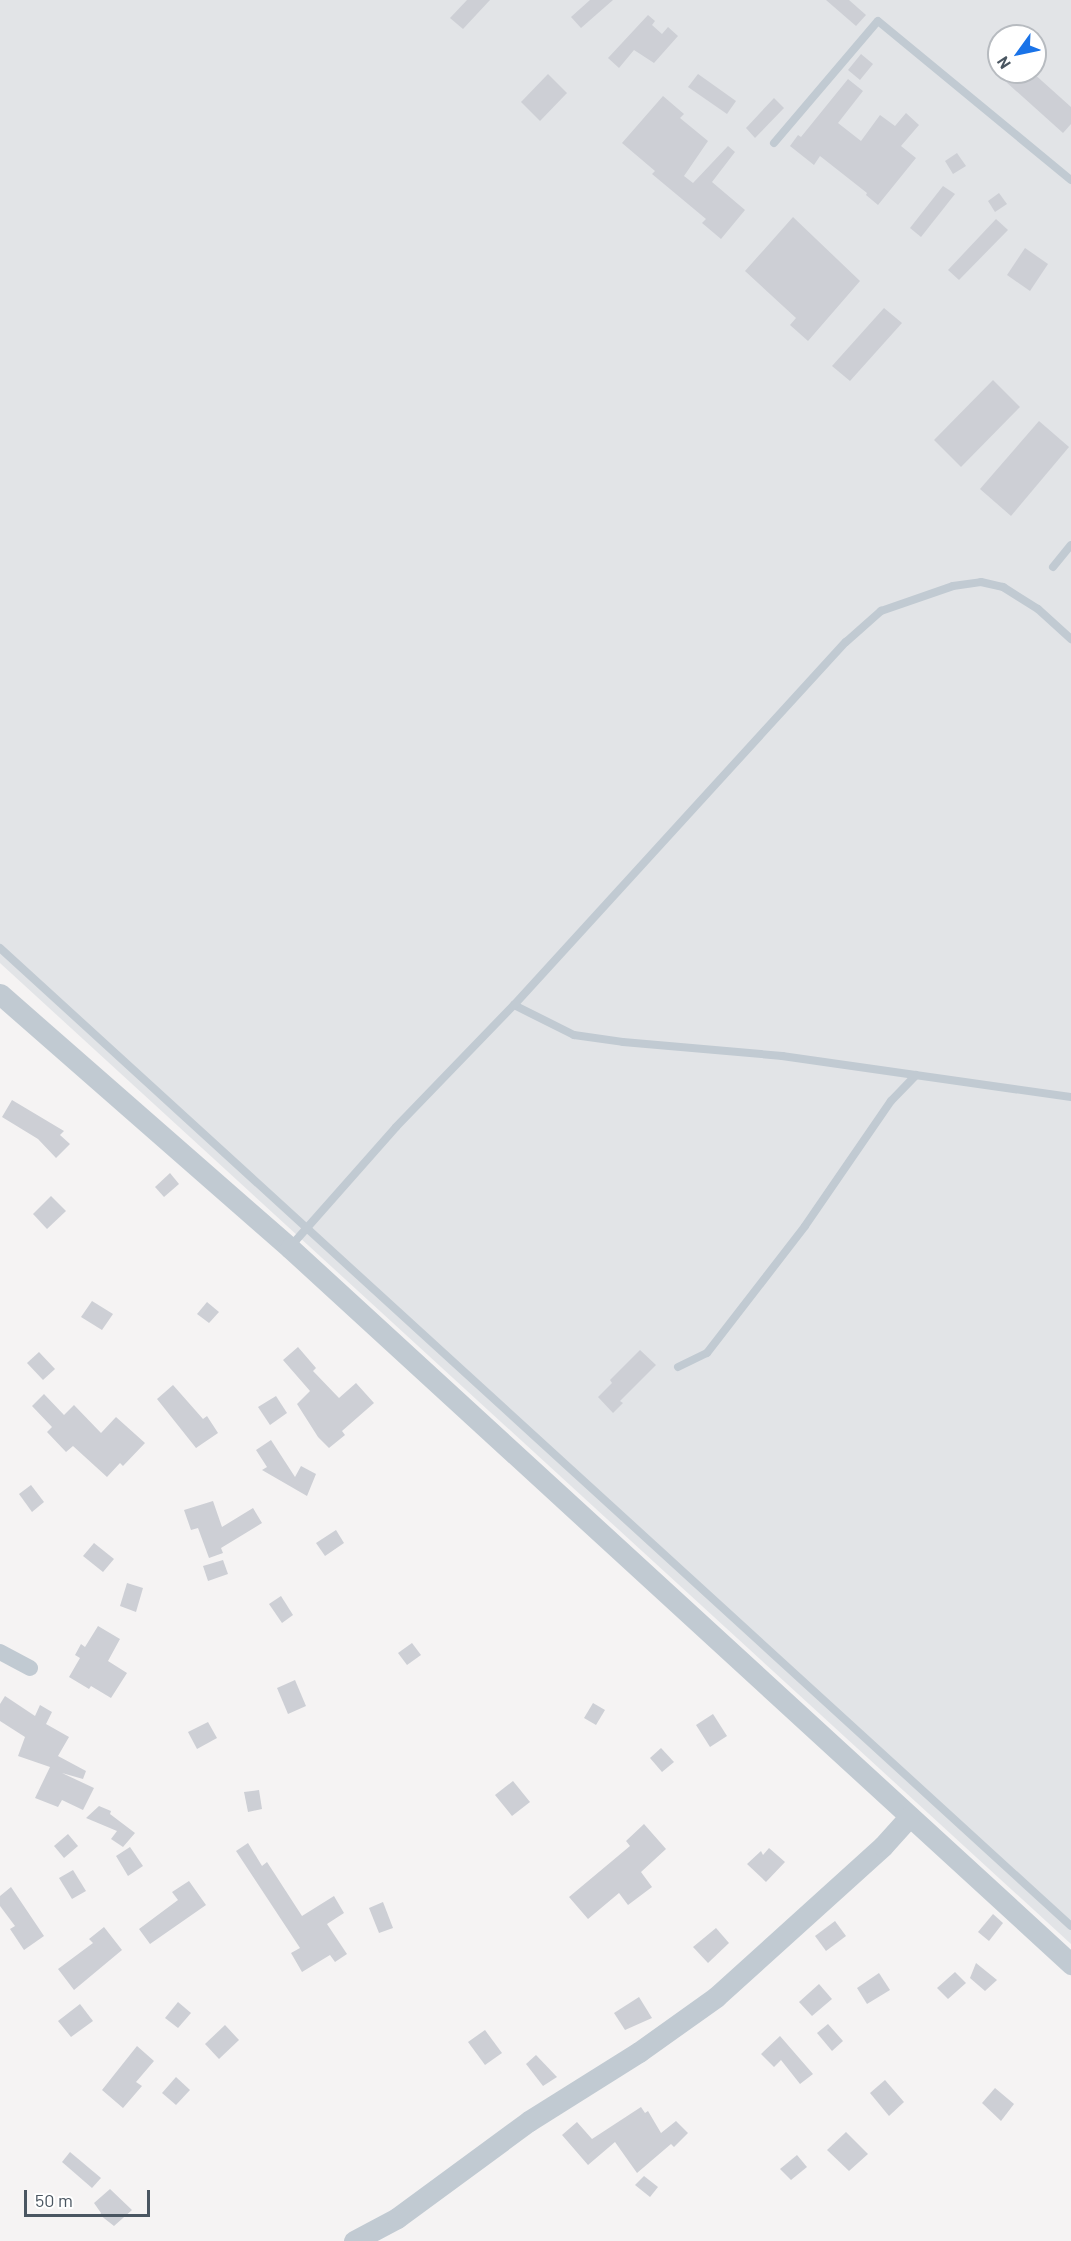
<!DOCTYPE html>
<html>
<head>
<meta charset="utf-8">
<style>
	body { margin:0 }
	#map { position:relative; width:1071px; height:2241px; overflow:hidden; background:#f5f3f3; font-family:Barlow,sans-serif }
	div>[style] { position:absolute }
	.airport>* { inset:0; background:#e2e4e7 }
	.building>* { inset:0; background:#cdcfd5 }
	.service>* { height:8px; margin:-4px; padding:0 4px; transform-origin:4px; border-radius:4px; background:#c1cad2 }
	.minor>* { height:16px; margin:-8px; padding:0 8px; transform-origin:8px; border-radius:8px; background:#c1cad2 }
	.tertiary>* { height:21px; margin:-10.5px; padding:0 10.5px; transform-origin:10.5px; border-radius:10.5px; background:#c1cad2 }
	span { translate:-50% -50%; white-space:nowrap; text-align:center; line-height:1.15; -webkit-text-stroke:5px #fff; paint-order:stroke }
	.north { position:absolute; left:987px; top:24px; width:60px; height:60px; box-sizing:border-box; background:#fff; border:2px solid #b7bbc0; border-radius:50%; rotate:237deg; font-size:16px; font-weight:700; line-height:24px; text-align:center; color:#4a5661 }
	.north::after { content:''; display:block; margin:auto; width:21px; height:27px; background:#1a73e8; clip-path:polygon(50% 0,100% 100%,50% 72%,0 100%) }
	.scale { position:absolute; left:24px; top:2190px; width:126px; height:27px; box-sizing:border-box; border:3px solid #4a5661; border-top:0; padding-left:8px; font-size:18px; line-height:21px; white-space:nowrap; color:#4a5661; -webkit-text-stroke:4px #fff; paint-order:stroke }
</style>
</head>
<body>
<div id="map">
	<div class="airport">
		<i style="clip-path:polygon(evenodd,0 0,1071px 0,1071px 1944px,0 963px,0 0,999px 36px,1035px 36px,1035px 72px,999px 72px,999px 36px)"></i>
	</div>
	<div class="building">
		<i style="clip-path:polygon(467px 0,490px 0,463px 29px,450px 18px)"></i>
		<i style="clip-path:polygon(590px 0,613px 0,581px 28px,571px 17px)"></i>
		<i style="clip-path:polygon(826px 0,849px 0,866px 15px,856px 26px)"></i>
		<i style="clip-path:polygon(648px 15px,655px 21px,652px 25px,662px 34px,668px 27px,678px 36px,654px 63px,634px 50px,619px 68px,608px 58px)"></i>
		<i style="clip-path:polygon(861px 54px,873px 64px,860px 80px,848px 70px)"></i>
		<i style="clip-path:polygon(1013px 72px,1032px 72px,1071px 107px,1071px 124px,1063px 133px,1005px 81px)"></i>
		<i style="clip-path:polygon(548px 74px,567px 93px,540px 121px,521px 102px)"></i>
		<i style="clip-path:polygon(698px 74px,736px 101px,727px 114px,688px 87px)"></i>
		<i style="clip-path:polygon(848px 79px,863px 91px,838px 123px,861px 141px,880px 115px,895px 126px,906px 113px,919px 125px,901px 146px,916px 158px,878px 205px,866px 195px,867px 193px,820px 156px,814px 165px,790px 146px,798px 135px,801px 137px)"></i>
		<i style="clip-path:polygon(663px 96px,684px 114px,680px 118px,708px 141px,684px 176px,693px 183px,728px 146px,735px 152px,712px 182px,745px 210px,721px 239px,702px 223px,706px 219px,652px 174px,655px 171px,622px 143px)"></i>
		<i style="clip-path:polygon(774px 98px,784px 108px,755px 138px,746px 128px)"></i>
		<i style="clip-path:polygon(957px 153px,966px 166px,953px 174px,945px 161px)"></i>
		<i style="clip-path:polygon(943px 186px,955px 194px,921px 237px,910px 228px)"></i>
		<i style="clip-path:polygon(999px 193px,1007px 204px,995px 212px,988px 201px)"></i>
		<i style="clip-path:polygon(793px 217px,860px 281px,808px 341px,790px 325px,796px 318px,745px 271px)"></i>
		<i style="clip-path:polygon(996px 219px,1008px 230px,959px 280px,948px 270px)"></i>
		<i style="clip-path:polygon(1025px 248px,1048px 264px,1030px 291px,1007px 275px)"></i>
		<i style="clip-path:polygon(884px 308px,902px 323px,850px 381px,832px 366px)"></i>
		<i style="clip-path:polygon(993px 380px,1020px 407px,961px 467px,934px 440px)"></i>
		<i style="clip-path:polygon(1039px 421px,1069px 447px,1011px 516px,980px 489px)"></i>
		<i style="clip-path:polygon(12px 1100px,64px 1131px,60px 1135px,70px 1144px,56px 1158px,38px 1139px,2px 1117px)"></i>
		<i style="clip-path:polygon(170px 1173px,179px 1184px,164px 1197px,155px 1187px)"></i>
		<i style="clip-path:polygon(51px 1196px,66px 1211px,47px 1229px,33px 1214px)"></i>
		<i style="clip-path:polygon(92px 1301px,113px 1314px,102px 1330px,81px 1317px)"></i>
		<i style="clip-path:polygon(207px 1302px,219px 1312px,209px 1323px,197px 1314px)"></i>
		<i style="clip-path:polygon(298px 1347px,316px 1368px,313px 1371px,339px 1398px,356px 1383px,374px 1403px,342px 1431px,345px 1435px,329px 1448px,318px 1437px,297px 1404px,310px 1391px,283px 1360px)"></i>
		<i style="clip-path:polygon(640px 1350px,656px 1365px,620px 1401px,623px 1403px,613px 1413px,598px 1397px,612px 1383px,610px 1380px)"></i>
		<i style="clip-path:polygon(39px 1352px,55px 1369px,43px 1380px,27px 1363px)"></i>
		<i style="clip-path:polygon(173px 1385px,203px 1419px,207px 1416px,218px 1433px,196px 1448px,157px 1399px)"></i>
		<i style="clip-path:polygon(44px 1394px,64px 1415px,74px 1405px,101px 1433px,116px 1417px,145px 1443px,123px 1466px,120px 1463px,107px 1477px,73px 1446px,66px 1452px,47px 1432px,52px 1427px,32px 1406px)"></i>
		<i style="clip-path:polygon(276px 1396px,287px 1413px,270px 1425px,258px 1407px)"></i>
		<i style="clip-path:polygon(271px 1440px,295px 1477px,301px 1466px,316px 1474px,307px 1496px,262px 1470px,267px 1467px,256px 1450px)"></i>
		<i style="clip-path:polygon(31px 1485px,44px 1502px,32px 1512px,19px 1494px)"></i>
		<i style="clip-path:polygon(213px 1501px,222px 1527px,253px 1508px,262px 1523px,221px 1548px,223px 1553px,209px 1558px,198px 1528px,191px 1530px,184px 1510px)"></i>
		<i style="clip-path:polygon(336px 1530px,344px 1543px,325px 1556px,316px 1543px)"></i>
		<i style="clip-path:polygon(94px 1543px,114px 1559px,103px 1572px,83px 1556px)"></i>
		<i style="clip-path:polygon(223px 1560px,228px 1574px,208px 1581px,203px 1566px)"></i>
		<i style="clip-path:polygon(127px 1583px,143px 1588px,136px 1612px,120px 1606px)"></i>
		<i style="clip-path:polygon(281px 1596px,293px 1615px,282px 1623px,269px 1604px)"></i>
		<i style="clip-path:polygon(98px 1626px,120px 1639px,108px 1661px,127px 1673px,111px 1698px,91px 1686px,89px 1689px,69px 1677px,80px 1658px,75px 1655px,81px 1644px,85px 1647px)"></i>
		<i style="clip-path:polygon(412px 1643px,421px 1655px,407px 1665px,398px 1653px)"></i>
		<i style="clip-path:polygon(295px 1680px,306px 1706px,288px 1714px,277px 1688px)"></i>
		<i style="clip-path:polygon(5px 1696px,35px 1716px,40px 1705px,52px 1712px,46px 1724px,69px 1737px,58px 1756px,86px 1771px,83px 1779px,62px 1773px,94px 1788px,83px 1810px,62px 1800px,58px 1807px,35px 1798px,50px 1767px,18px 1756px,25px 1737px,0 1721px,0 1704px)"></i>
		<i style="clip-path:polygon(593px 1703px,605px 1710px,596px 1725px,584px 1718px)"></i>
		<i style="clip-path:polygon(713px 1714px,727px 1736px,710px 1747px,696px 1725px)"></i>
		<i style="clip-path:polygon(208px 1722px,217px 1738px,197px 1749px,188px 1732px)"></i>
		<i style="clip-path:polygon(661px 1748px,674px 1762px,662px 1772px,650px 1758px)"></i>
		<i style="clip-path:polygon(513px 1781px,530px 1802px,512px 1816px,495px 1795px)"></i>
		<i style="clip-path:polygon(259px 1790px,262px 1809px,248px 1812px,244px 1792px)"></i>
		<i style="clip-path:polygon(99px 1806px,111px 1811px,110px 1814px,135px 1833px,123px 1847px,111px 1839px,117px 1831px,86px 1818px)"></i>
		<i style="clip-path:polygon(644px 1824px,666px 1849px,641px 1872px,652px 1887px,628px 1905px,619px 1893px,588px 1919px,569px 1897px,630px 1846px,626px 1841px)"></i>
		<i style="clip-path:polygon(68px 1834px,78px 1846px,64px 1858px,54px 1846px)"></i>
		<i style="clip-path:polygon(248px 1843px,262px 1866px,267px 1862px,302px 1916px,334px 1896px,344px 1913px,327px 1924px,347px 1954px,335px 1962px,330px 1955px,302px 1972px,291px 1953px,300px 1948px,236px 1851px)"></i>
		<i style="clip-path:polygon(130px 1847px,143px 1866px,128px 1876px,116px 1856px)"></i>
		<i style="clip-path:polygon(769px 1848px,785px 1862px,766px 1882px,747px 1864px,761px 1851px,763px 1855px)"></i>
		<i style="clip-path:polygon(73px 1870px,86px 1891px,72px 1899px,59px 1878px)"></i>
		<i style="clip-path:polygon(189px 1881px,206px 1905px,150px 1944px,139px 1929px,178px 1900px,172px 1892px)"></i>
		<i style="clip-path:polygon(11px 1887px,44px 1936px,24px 1950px,10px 1929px,15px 1926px,0 1906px,0 1896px)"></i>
		<i style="clip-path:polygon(383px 1902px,393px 1928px,379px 1933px,369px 1908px)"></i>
		<i style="clip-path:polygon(993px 1914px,1003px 1923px,989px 1941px,978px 1932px)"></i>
		<i style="clip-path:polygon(835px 1921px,846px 1936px,826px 1951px,815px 1936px)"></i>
		<i style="clip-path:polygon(104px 1927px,122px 1950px,74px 1990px,58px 1969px,93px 1943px,89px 1939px)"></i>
		<i style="clip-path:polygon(716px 1928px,729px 1943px,708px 1963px,693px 1947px)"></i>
		<i style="clip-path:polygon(976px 1963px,997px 1980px,985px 1991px,970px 1978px)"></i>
		<i style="clip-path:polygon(955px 1972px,966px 1983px,948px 1999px,937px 1988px)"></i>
		<i style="clip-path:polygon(879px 1973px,890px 1990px,867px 2004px,857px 1988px)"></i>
		<i style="clip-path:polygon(819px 1984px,832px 1999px,812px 2016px,799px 2002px)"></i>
		<i style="clip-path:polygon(639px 1997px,652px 2018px,625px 2030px,614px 2013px)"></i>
		<i style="clip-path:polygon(178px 2002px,191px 2013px,178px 2028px,165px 2018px)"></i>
		<i style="clip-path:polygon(80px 2004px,93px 2021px,71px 2037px,58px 2021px)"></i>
		<i style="clip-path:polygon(828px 2024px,843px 2041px,832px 2051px,817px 2033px)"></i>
		<i style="clip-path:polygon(225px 2025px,239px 2040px,219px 2059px,205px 2044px)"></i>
		<i style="clip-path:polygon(485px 2030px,502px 2053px,485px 2065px,468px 2042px)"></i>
		<i style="clip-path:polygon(780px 2036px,813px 2074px,800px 2084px,781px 2060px,774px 2067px,761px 2054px)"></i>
		<i style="clip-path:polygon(137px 2046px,154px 2061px,136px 2082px,142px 2086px,123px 2108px,102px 2090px)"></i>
		<i style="clip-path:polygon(536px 2055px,557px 2077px,543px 2086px,526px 2064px)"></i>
		<i style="clip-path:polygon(176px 2077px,190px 2090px,176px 2105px,162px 2093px)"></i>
		<i style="clip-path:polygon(885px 2080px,904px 2102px,889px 2116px,870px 2093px)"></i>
		<i style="clip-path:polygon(995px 2088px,1014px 2104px,1001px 2121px,982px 2103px)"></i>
		<i style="clip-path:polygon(641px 2107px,645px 2113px,648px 2111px,661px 2133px,676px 2121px,688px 2133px,674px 2147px,671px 2144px,637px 2173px,615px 2142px,588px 2165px,562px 2135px,577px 2122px,592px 2139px)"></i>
		<i style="clip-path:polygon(846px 2132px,868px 2154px,849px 2171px,827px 2150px)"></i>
		<i style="clip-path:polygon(70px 2152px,101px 2178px,92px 2188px,62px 2162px)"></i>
		<i style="clip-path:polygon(797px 2155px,807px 2167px,791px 2180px,780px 2169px)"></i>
		<i style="clip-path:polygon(644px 2176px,658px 2187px,650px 2197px,635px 2185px)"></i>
		<i style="clip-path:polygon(110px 2189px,132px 2210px,114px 2226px,100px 2215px,101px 2213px,94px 2203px)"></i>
	</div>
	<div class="service">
		<i style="left:774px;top:143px;width:160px;rotate:-49.6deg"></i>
		<i style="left:878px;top:21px;width:250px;rotate:39.5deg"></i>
		<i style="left:1053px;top:567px;width:28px;rotate:-51deg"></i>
		<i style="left:0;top:948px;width:1450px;rotate:42.4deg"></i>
		<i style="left:514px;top:1005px;width:67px;rotate:26.6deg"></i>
		<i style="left:574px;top:1035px;width:49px;rotate:8.1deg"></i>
		<i style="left:623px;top:1042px;width:160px;rotate:5deg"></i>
		<i style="left:782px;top:1056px;width:292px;rotate:8.1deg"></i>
		<i style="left:290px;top:1247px;width:160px;rotate:-48.5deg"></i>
		<i style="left:396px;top:1127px;width:170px;rotate:-46deg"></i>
		<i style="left:514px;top:1005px;width:492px;rotate:-47.6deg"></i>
		<i style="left:846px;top:642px;width:47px;rotate:-41.5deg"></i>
		<i style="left:881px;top:611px;width:76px;rotate:-19.1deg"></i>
		<i style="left:953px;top:586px;width:28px;rotate:-8deg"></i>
		<i style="left:981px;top:582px;width:23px;rotate:13deg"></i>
		<i style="left:1003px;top:587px;width:41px;rotate:32.2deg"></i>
		<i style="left:1038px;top:609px;width:45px;rotate:42.3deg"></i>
		<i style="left:678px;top:1367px;width:32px;rotate:-26deg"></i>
		<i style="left:707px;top:1353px;width:160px;rotate:-52.3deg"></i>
		<i style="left:805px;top:1226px;width:152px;rotate:-55.5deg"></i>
		<i style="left:891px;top:1101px;width:36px;rotate:-46deg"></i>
	</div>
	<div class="minor">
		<i style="left:0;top:1652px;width:34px;rotate:28deg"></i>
	</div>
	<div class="tertiary">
		<i style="left:0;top:994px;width:386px;rotate:41.2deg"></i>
		<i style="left:290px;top:1248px;width:1060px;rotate:42.51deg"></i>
		<i style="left:354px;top:2241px;width:49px;rotate:-28.1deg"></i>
		<i style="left:397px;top:2218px;width:164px;rotate:-36.3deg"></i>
		<i style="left:529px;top:2121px;width:130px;rotate:-32.1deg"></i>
		<i style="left:639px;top:2052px;width:95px;rotate:-35.5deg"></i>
		<i style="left:716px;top:1997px;width:225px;rotate:-42.1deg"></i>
		<i style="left:883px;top:1846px;width:39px;rotate:-48deg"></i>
	</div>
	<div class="north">N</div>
	<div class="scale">50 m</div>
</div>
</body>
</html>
